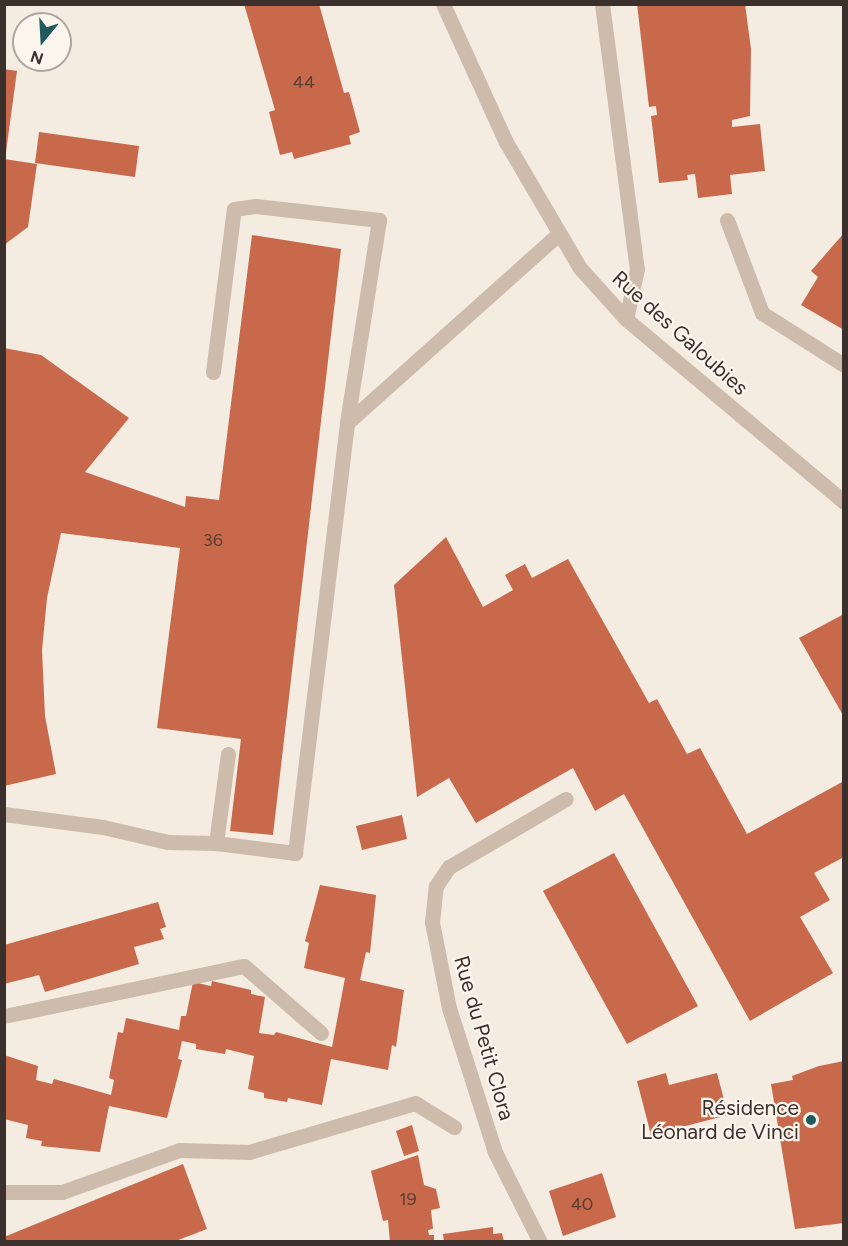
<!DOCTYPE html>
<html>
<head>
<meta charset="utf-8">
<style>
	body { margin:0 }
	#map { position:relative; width:848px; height:1246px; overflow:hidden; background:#f4ebe1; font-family:Figtree,sans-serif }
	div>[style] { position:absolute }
	.building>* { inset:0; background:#c8694b }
	.service>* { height:15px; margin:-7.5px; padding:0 7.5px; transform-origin:7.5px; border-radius:7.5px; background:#cdbbac }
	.minor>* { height:15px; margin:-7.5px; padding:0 7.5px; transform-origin:7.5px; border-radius:7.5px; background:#cdbbac }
	.dots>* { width:16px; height:16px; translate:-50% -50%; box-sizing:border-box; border:3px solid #fbf5ee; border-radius:50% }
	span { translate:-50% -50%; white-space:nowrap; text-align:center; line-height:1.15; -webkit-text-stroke:4.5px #fbf5ee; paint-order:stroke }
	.number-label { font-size:18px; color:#5e3e33 }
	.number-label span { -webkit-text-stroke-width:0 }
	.street-label { font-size:21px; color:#3b302b }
	.poi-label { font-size:21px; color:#3b302b }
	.right { translate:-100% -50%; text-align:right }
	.frame { position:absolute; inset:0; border:6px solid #3b302b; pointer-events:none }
	.north { position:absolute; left:12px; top:12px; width:60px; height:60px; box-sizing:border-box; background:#fbf5ee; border:2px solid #aea6a0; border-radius:50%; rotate:198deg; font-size:16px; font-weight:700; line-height:24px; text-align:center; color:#3b302b }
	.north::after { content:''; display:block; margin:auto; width:21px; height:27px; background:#1f5a5e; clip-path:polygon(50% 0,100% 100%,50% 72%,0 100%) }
</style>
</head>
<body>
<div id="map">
	<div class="building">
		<i style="clip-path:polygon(244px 4px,319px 4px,344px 93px,349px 92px,360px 132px,349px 136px,351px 144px,294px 159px,292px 152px,280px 155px,269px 112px,275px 110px)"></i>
		<i style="clip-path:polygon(637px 4px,745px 4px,751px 49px,750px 116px,732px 120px,732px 127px,760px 124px,765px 171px,730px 175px,732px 194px,698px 198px,695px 174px,687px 175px,688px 180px,659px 183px,651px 116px,657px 115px,656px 106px,649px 107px)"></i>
		<i style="clip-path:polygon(4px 69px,17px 71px,6px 152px,4px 152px)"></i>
		<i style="clip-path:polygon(39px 132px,139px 146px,135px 177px,35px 163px)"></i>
		<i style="clip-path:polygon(4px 159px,37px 164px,28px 227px,4px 245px)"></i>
		<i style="clip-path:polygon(844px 233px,844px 330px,801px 305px,818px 277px,811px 271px)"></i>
		<i style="clip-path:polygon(252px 235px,341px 249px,273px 835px,230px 831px,241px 739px,157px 728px,180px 548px,61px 533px,47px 598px,42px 650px,45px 716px,56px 774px,4px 786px,4px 348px,41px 355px,129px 418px,85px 472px,185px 507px,186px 496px,219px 500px)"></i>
		<i style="clip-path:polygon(446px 537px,483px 607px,513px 590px,505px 575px,525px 564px,532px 578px,568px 559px,649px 703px,657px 699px,687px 754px,700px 748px,747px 834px,844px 781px,844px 857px,814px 873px,830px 900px,800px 917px,833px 973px,750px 1021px,624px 794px,595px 811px,573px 768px,476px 823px,449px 778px,417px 797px,394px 585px)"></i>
		<i style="clip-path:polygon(844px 614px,844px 717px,799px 638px)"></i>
		<i style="clip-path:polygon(402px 815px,407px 839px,362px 850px,356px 826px)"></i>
		<i style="clip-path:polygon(614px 853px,698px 1006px,627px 1044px,543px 891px)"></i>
		<i style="clip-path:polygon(320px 885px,376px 895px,370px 953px,366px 952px,360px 980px,404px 990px,396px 1047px,392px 1045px,388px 1070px,331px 1059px,322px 1105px,288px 1098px,287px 1102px,264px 1098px,264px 1093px,248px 1089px,254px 1056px,226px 1049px,225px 1054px,196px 1049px,196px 1044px,182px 1041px,178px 1059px,182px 1060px,167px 1118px,109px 1106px,100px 1152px,41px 1146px,42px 1141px,26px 1138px,28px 1125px,4px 1119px,4px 1055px,38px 1066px,36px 1080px,52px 1084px,54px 1079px,111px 1095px,114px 1080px,109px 1078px,118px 1032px,123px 1033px,126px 1018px,179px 1030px,181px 1016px,186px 1016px,193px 982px,211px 986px,212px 981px,251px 990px,251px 994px,265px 997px,259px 1033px,274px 1035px,276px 1032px,332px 1047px,345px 978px,304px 968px,309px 943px,305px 941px)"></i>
		<i style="clip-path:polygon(158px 902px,166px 927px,160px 929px,164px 939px,134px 947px,139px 964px,45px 992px,39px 975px,4px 984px,4px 945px)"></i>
		<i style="clip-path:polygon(844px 1061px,844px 1223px,795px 1229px,771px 1084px,793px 1080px,792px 1076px,819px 1066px)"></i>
		<i style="clip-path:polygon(666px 1073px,669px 1085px,717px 1073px,728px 1115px,651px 1135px,637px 1081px)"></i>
		<i style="clip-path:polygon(412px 1125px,419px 1151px,404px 1156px,396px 1131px)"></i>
		<i style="clip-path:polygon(418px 1155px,424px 1185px,436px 1189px,440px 1208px,431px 1210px,433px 1229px,428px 1230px,429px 1235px,434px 1235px,434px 1242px,390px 1242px,388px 1220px,383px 1221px,371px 1171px)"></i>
		<i style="clip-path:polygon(183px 1164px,207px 1229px,173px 1242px,4px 1242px,4px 1237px)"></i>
		<i style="clip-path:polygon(602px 1173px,616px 1217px,563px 1236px,549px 1191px)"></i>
		<i style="clip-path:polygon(493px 1227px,493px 1234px,502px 1233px,504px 1242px,444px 1242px,443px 1234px)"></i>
	</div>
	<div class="service">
		<i style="left:602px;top:4px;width:267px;rotate:82.5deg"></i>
		<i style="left:637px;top:269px;width:51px;rotate:102.4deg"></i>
		<i style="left:727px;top:220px;width:99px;rotate:69.4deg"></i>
		<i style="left:762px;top:313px;width:97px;rotate:32.4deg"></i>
		<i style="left:213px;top:372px;width:164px;rotate:-82.7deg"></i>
		<i style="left:234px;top:209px;width:22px;rotate:-8deg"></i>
		<i style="left:256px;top:206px;width:124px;rotate:6.5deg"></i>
		<i style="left:379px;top:220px;width:206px;rotate:99deg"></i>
		<i style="left:228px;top:754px;width:90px;rotate:97.7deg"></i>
		<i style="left:216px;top:843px;width:80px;rotate:7.2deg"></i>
		<i style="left:295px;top:853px;width:433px;rotate:-83.1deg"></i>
		<i style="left:347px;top:423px;width:282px;rotate:-41.8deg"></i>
		<i style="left:4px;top:814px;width:100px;rotate:7.5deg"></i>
		<i style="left:103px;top:827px;width:67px;rotate:13deg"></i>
		<i style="left:168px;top:842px;width:48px;rotate:1.2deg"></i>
		<i style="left:4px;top:1016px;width:245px;rotate:-11.8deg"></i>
		<i style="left:244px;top:966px;width:102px;rotate:41deg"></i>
		<i style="left:4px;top:1192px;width:58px"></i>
		<i style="left:62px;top:1192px;width:124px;rotate:-19.7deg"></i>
		<i style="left:179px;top:1150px;width:70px;rotate:1.6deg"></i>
		<i style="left:249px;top:1152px;width:173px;rotate:-16.4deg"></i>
		<i style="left:415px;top:1103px;width:46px;rotate:31.6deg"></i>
	</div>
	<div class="minor">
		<i style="left:443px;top:4px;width:152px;rotate:65.5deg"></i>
		<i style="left:506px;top:142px;width:146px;rotate:59.6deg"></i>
		<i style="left:580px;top:268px;width:69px;rotate:48deg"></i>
		<i style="left:626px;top:319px;width:285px;rotate:40deg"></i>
		<i style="left:540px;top:1242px;width:101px;rotate:-116.6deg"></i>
		<i style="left:495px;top:1152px;width:151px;rotate:-107.7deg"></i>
		<i style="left:449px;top:1008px;width:88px;rotate:-101.2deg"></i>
		<i style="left:432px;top:922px;width:36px;rotate:-84deg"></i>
		<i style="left:436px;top:886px;width:23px;rotate:-56deg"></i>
		<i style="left:449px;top:867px;width:135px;rotate:-30.2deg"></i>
	</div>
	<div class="dots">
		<i style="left:811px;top:1120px;background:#1f5a5e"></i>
	</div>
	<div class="number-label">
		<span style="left:304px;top:82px">44</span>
		<span style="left:213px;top:540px">36</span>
		<span style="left:408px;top:1199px">19</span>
		<span style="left:582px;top:1204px">40</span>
	</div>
	<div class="street-label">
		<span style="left:680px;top:333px;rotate:42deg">Rue des Galoubies</span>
		<span style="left:484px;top:1038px;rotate:74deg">Rue du Petit Clora</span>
	</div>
	<div class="poi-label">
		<span class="right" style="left:799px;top:1120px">Résidence<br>Léonard de Vinci</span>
	</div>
	<div class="frame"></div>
	<div class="north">N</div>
</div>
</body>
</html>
